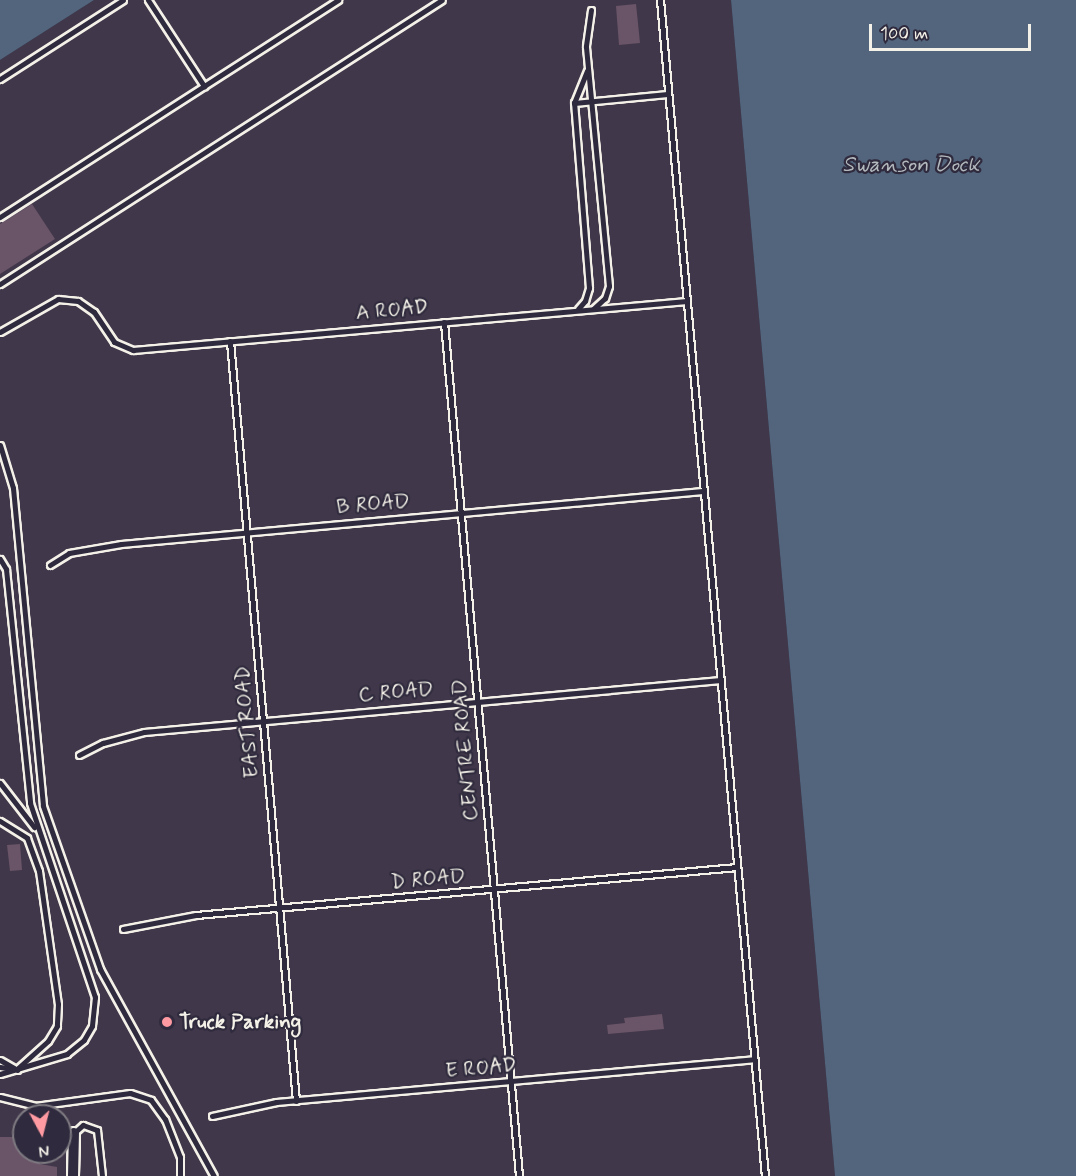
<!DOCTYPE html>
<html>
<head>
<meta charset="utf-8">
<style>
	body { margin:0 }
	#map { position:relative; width:1076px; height:1176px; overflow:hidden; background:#2f2a3d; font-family:Mynerve,sans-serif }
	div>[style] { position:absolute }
	.built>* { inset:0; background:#41374a }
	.water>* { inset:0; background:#52657d }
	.building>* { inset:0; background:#6a5468 }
	.roads { filter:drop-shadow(2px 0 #f4f1e8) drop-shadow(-2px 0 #f4f1e8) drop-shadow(0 2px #f4f1e8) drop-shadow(0 -2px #f4f1e8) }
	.lane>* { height:5px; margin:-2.5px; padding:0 2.5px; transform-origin:2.5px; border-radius:2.5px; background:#2f2a3d }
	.street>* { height:10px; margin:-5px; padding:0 5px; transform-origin:5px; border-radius:5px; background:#2f2a3d }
	.dots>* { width:16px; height:16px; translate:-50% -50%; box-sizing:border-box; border:3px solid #2f2a3d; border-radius:50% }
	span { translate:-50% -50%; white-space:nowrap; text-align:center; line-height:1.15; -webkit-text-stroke:4.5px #2f2a3d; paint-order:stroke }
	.street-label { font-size:21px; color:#f4f1e8 }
	.poi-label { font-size:21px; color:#f4f1e8; font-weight:700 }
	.left { translate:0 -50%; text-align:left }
	.water-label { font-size:22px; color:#b3b9bd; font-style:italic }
	.north { position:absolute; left:12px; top:1104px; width:60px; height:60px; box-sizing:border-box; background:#2f2a3d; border:2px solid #7e7a81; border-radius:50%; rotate:173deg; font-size:16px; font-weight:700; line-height:24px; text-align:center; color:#f4f1e8 }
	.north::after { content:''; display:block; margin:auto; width:21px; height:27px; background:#ff9aa2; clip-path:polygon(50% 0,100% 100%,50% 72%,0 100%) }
	.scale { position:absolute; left:869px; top:24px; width:162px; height:27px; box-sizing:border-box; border:3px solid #f4f1e8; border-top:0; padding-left:8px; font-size:18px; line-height:21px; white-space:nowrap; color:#f4f1e8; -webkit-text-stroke:4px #2f2a3d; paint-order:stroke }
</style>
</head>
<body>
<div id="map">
	<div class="built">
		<i style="clip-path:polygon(evenodd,94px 0,731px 0,835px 1176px,0 1176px,0 60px,94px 0,24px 1116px,60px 1116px,60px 1152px,24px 1152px,24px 1116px)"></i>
	</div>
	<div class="water">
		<i style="clip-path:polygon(0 0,94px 0,0 60px)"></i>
		<i style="clip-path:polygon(731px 0,1076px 0,1076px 1176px,835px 1176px)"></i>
	</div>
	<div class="building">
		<i style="clip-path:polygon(636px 4px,640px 43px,619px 45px,616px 6px)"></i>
		<i style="clip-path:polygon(32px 204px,55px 239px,0 274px,0 224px)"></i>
		<i style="clip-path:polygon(20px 844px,22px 870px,10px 871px,7px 845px)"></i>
		<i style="clip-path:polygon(662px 1014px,664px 1029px,608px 1034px,607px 1025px,625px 1023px,624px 1018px)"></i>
		<i style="clip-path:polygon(0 1137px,24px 1137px,24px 1152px,40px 1152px,40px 1164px,57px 1167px,57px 1176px,0 1176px)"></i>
	</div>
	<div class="roads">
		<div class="lane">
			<i style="left:148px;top:0;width:103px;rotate:56.9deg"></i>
			<i style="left:660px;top:0;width:1181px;rotate:84.9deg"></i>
			<i style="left:591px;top:10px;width:37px;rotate:98deg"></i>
			<i style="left:586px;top:47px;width:240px;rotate:84.5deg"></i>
			<i style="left:609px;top:286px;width:13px;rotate:108deg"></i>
			<i style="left:605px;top:298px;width:16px;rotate:137deg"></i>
			<i style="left:0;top:79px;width:146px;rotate:-32.7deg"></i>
			<i style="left:574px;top:103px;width:94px;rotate:-5.5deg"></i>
			<i style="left:0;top:217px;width:402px;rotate:-32.7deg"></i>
			<i style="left:0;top:284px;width:525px;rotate:-32.72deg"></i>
			<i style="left:578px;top:309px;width:11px;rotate:-49deg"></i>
			<i style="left:585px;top:301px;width:14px;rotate:-73deg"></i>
			<i style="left:589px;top:288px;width:186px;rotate:-94.6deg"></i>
			<i style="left:574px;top:103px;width:35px;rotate:-68deg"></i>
			<i style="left:444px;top:322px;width:857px;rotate:84.98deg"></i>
			<i style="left:0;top:332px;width:67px;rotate:-29.6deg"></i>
			<i style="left:58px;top:299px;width:20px;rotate:6deg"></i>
			<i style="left:78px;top:301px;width:19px;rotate:35deg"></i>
			<i style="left:94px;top:312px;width:36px;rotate:56deg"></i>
			<i style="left:114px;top:342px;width:21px;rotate:23deg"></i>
			<i style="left:133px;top:350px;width:556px;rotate:-5.05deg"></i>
			<i style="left:230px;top:341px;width:763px;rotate:85.04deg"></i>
			<i style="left:0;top:445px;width:45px;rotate:73.2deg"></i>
			<i style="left:13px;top:488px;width:319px;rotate:84.6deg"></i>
			<i style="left:43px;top:806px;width:173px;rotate:70.7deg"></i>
			<i style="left:100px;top:969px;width:236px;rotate:61.2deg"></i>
			<i style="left:0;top:559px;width:12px;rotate:59deg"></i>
			<i style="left:6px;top:569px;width:235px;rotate:84.1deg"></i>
			<i style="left:30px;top:803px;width:205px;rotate:71.5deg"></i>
			<i style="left:95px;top:997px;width:29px;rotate:96deg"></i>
			<i style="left:92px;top:1026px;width:16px;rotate:120deg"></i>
			<i style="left:84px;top:1040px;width:22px;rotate:141deg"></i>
			<i style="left:67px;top:1054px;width:70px;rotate:163.4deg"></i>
			<i style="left:50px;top:565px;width:22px;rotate:-32deg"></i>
			<i style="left:69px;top:553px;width:53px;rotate:-9.8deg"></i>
			<i style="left:121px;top:544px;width:584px;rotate:-5.2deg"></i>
			<i style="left:79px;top:755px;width:27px;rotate:-27deg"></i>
			<i style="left:103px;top:743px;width:42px;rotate:-15deg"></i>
			<i style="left:144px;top:732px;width:579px;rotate:-5.15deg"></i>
			<i style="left:0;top:783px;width:56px;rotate:52.3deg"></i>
			<i style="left:0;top:821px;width:32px;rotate:32deg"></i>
			<i style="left:27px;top:838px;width:35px;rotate:70deg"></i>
			<i style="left:39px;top:871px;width:134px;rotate:81.9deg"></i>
			<i style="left:58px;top:1004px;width:22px;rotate:93deg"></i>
			<i style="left:57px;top:1026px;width:17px;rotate:121deg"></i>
			<i style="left:48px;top:1041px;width:40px;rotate:138deg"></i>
			<i style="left:123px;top:929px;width:74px;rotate:-10.9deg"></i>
			<i style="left:196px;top:915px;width:543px;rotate:-5.07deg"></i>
			<i style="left:0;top:1060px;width:20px;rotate:30deg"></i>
			<i style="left:0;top:1067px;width:13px;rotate:9deg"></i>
			<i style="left:0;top:1097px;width:36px;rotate:14deg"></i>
			<i style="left:35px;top:1106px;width:96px;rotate:-7.8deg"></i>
			<i style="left:130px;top:1093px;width:22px;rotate:18deg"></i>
			<i style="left:151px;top:1100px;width:24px;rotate:54deg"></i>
			<i style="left:165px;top:1119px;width:41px;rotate:68.5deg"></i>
			<i style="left:180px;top:1157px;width:19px;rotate:90deg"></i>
			<i style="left:212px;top:1116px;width:66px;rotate:-12.3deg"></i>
			<i style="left:276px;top:1102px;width:480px;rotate:-5.1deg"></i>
			<i style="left:74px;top:1133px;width:12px;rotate:-42deg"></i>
			<i style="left:83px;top:1125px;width:15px;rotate:20deg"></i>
			<i style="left:97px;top:1130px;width:46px;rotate:83.8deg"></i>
		</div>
		<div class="street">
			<i style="left:73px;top:1176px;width:43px;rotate:-88.7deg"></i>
		</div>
	</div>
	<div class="dots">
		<i style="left:167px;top:1022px;background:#ff9aa2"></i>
	</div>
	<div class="street-label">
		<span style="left:392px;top:310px;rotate:-5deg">A ROAD</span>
		<span style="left:373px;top:504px;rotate:-5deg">B ROAD</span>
		<span style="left:396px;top:692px;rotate:-5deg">C ROAD</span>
		<span style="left:247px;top:722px;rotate:-95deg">EAST ROAD</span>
		<span style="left:465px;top:750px;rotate:-95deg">CENTRE ROAD</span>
		<span style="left:428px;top:879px;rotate:-5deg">D ROAD</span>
		<span style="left:481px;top:1068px;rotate:-5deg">E ROAD</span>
	</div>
	<div class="poi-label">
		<span class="left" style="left:179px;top:1022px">Truck Parking</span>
	</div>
	<div class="water-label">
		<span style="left:911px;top:166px">Swanson Dock</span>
	</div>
	<div class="north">N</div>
	<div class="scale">100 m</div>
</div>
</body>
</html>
